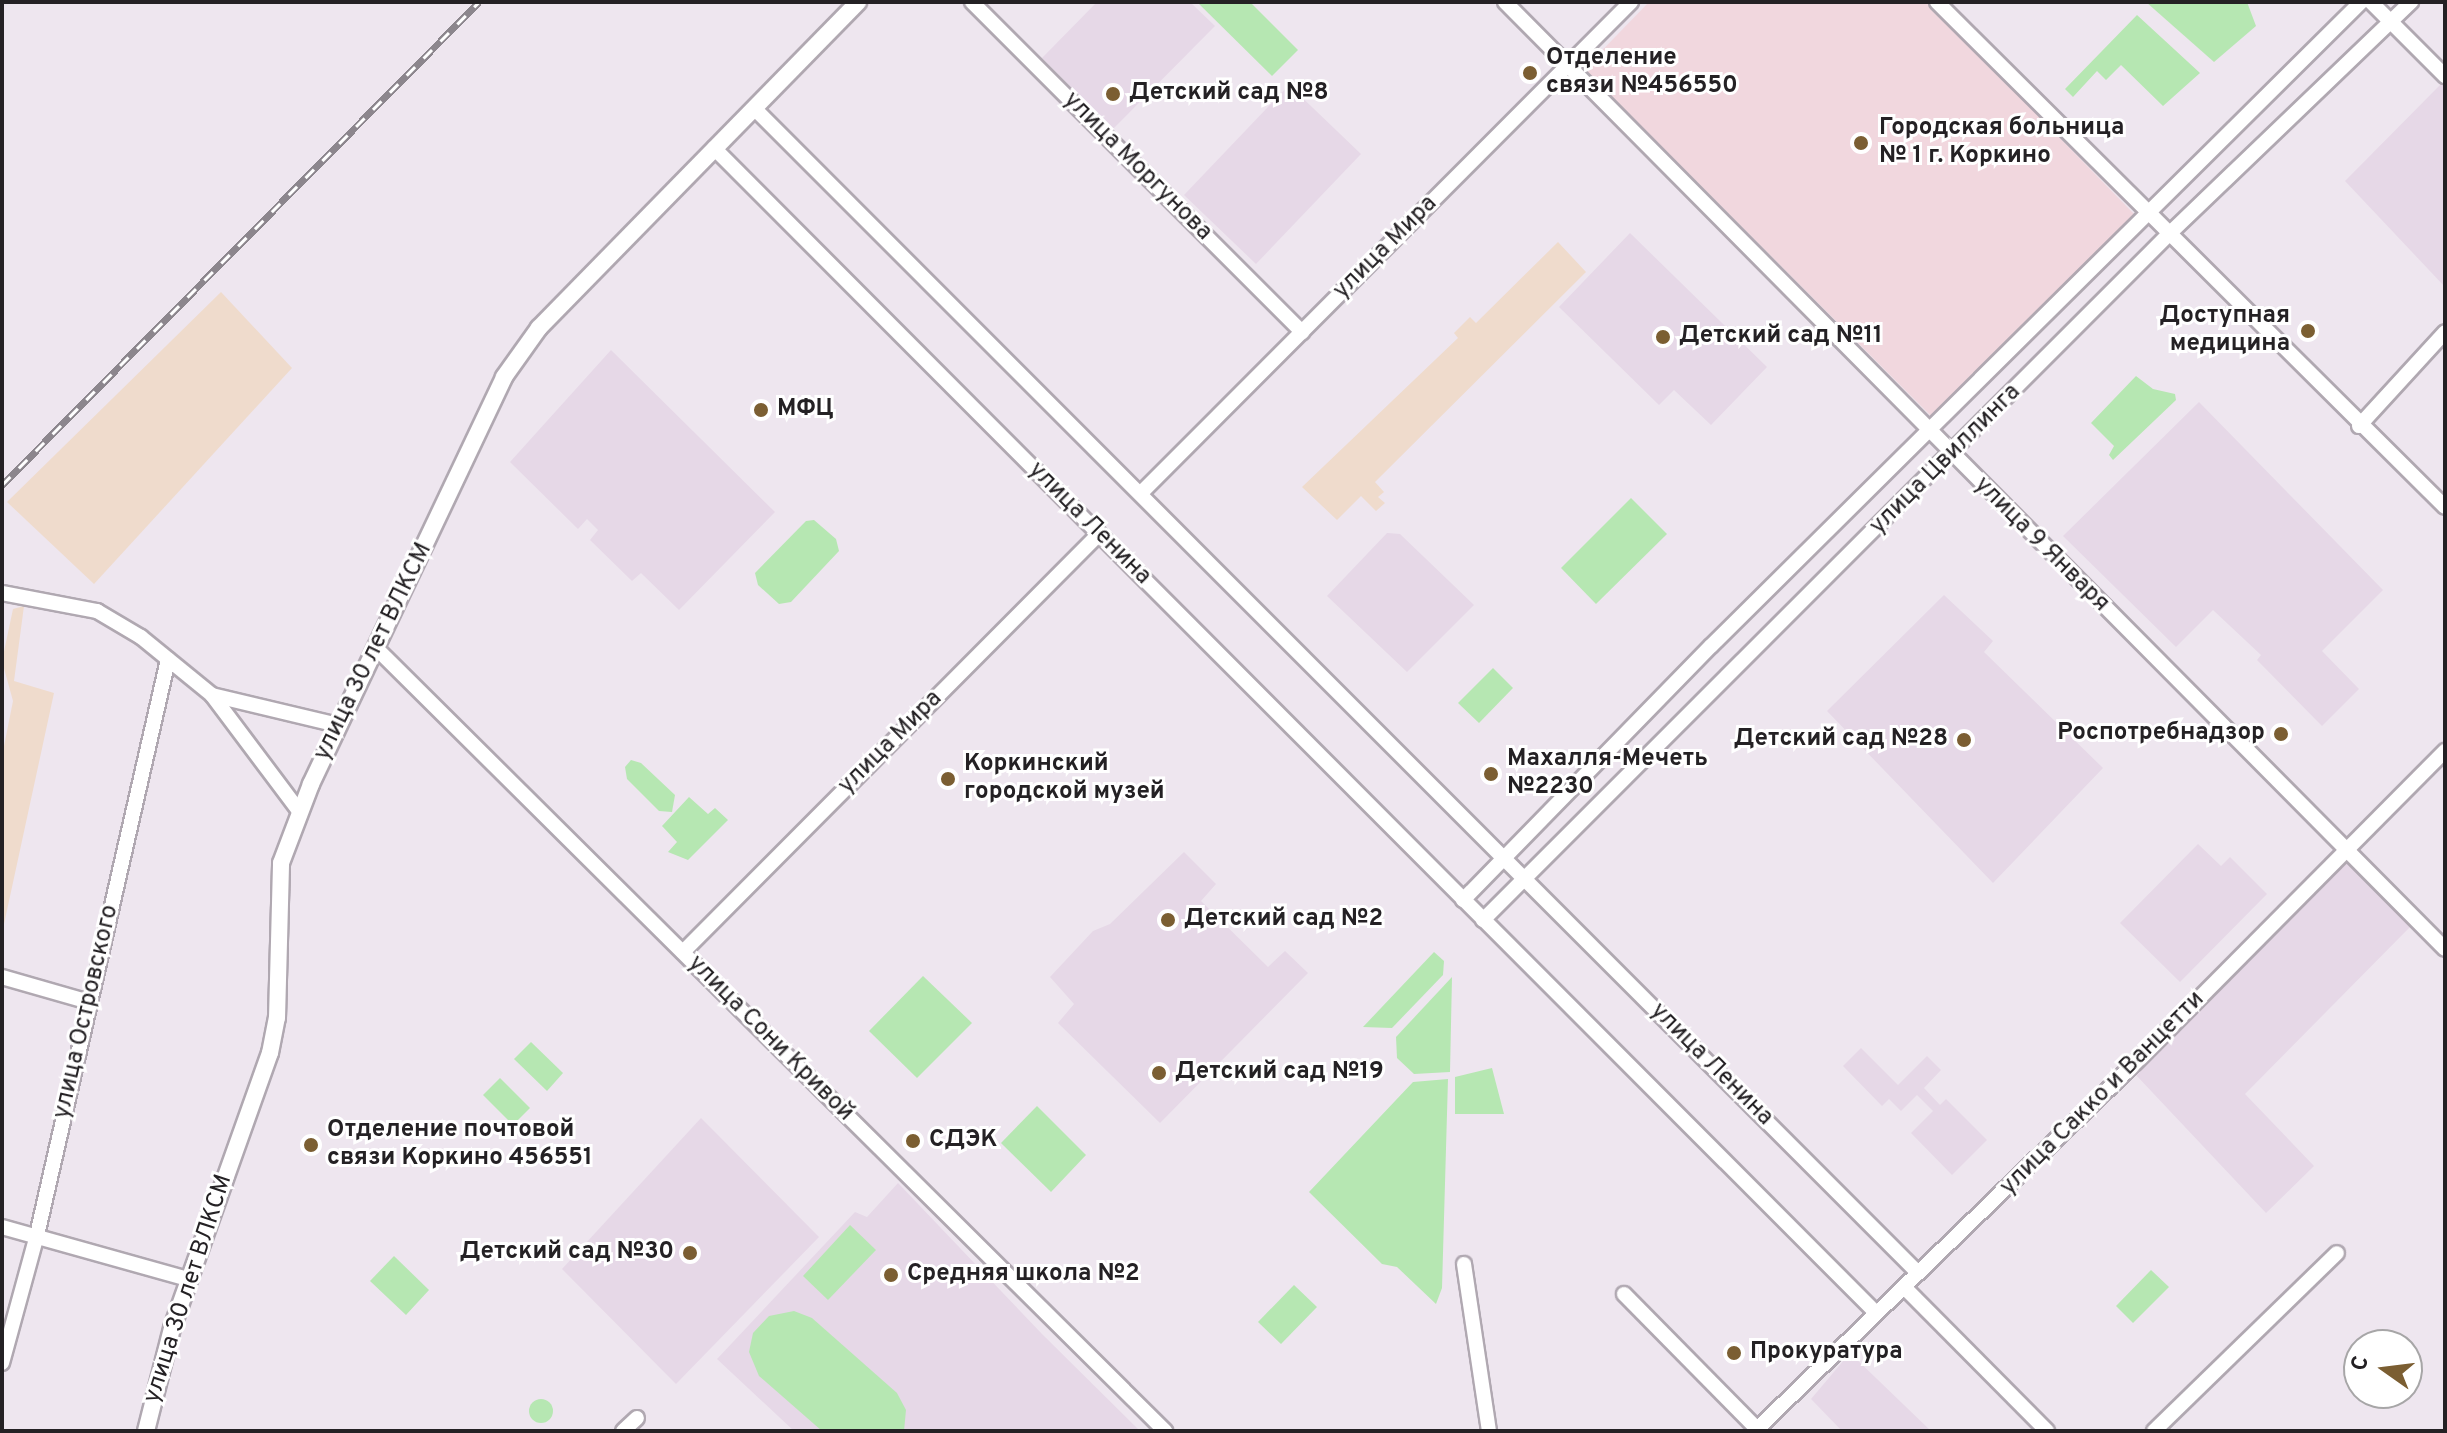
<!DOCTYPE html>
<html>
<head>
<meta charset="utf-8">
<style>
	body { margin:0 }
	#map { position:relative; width:2447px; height:1433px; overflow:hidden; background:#eee6ef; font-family:Overpass,sans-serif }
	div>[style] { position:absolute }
	.built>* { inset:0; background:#e6d8e7 }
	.industrial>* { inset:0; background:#efdbcc }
	.medical>* { inset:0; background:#f1d7de }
	.green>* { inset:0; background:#b6e7b2 }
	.round { border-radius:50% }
	.roads { filter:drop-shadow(2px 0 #b0a8b1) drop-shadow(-2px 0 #b0a8b1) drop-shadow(0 2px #b0a8b1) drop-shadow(0 -2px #b0a8b1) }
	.minor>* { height:14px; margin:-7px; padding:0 7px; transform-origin:7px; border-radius:7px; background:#fff }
	.major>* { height:16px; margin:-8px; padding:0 8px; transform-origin:8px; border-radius:8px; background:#fff }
	.rail>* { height:7px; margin-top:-3.5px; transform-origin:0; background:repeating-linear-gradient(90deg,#fff 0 12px,#8c868d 0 24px); box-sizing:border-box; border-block:2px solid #8c868d }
	.dots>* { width:22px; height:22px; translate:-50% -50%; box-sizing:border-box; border:4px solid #fff; border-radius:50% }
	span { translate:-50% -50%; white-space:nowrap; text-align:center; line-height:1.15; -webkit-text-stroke:6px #fff; paint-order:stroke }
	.poi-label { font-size:24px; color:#242124; font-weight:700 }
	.left { translate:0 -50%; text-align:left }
	.right { translate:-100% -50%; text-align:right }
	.street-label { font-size:24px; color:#242124 }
	.frame { position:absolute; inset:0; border:4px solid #242124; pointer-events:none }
	.north { position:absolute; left:2343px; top:1329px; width:80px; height:80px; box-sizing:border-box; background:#fff; border:2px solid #a7a6a7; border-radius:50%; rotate:284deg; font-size:22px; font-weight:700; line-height:32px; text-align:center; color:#242124 }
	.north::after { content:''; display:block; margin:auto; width:28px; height:36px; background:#7b5e32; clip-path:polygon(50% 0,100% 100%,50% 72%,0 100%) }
</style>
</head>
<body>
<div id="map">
	<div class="built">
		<i style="clip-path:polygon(1097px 2px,1190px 2px,1215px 26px,1113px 129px,1042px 58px)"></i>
		<i style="clip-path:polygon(2445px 80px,2445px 287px,2345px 181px)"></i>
		<i style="clip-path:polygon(1289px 85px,1361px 154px,1256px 264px,1184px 195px)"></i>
		<i style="clip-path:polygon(1630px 233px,1767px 367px,1711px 425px,1674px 390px,1659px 405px,1559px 307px)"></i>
		<i style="clip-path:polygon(611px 350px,775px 512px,679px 610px,641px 573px,632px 581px,590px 540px,598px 530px,587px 519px,578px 529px,510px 462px)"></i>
		<i style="clip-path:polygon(2199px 402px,2383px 590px,2322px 651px,2359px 689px,2322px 726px,2257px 660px,2261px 655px,2213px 610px,2176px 647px,2063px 536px)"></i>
		<i style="clip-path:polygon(1387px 533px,1400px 534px,1474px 605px,1407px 672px,1327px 596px)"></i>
		<i style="clip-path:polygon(1944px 595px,1993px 641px,1984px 652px,2103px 768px,1993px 883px,1827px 711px)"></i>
		<i style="clip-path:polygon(2198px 844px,2221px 866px,2230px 857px,2267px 894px,2180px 982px,2120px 923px)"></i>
		<i style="clip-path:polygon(1184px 852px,1216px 884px,1201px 901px,1268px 967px,1285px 951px,1308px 973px,1160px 1123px,1058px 1023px,1074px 1004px,1050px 977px,1093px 931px,1110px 924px)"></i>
		<i style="clip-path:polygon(2347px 863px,2410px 927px,2245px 1094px,2314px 1166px,2266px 1213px,2136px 1075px)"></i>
		<i style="clip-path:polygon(1861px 1048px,1898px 1085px,1927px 1056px,1941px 1070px,1924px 1088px,1940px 1105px,1946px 1099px,1987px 1140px,1952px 1175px,1911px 1133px,1933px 1111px,1917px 1095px,1901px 1111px,1889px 1099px,1882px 1106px,1843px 1066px)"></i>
		<i style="clip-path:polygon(701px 1118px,819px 1237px,676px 1384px,562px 1269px)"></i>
		<i style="clip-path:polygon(898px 1183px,1042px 1334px,1140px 1431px,794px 1431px,717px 1359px,855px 1212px,867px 1217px)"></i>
		<i style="clip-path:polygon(1850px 1353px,1931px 1431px,1842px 1431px,1811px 1399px)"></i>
	</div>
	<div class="industrial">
		<i style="clip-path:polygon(1558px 242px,1586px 272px,1375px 482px,1384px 492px,1378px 497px,1385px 503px,1376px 511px,1361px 496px,1337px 520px,1302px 487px,1458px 338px,1454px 333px,1470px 317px,1476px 323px)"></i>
		<i style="clip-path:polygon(221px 292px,292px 368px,94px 584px,7px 502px)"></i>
		<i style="clip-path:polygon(24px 606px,14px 681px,54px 693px,4px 924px,2px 756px,13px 701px,2px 661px,13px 609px)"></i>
	</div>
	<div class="medical">
		<i style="clip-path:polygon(1649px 2px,1927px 2px,2137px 217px,1934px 419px,1584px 69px)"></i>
	</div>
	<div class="green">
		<i style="clip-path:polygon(1197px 2px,1250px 2px,1298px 50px,1272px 76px)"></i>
		<i style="clip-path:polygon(2146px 2px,2247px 2px,2256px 26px,2214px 62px)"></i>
		<i style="clip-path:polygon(2137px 15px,2200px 73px,2163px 106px,2121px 65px,2106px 80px,2097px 71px,2073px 97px,2065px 89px)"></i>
		<i style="clip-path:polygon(2136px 376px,2153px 389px,2175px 394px,2176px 400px,2113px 460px,2109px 455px,2114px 446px,2091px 423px)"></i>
		<i style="clip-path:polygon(1631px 498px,1667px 534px,1596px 604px,1561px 568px)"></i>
		<i style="clip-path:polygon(814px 520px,836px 539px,839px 551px,791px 602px,779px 604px,758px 585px,755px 573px,806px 521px)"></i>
		<i style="clip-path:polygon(1493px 668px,1513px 688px,1479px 723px,1458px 703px)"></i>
		<i style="clip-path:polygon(631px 760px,641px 763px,675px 795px,672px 812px,659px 811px,627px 779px,625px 767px)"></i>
		<i style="clip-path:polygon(689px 797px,708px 814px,715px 808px,728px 820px,688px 860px,668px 852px,677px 842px,662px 826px)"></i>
		<i style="clip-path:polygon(1434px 952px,1444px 961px,1443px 975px,1392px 1028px,1363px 1027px)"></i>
		<i style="clip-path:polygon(923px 976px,972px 1023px,917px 1078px,869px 1031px)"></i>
		<i style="clip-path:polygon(1452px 977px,1450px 1072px,1414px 1074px,1397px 1058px,1396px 1037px)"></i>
		<i style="clip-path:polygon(531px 1042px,563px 1073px,547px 1091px,514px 1059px)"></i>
		<i style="clip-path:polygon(1492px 1068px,1504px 1114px,1455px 1114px,1455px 1077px)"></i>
		<i style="clip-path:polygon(500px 1078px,530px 1108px,513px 1125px,483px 1095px)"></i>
		<i style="clip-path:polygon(1448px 1079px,1442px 1288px,1436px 1304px,1397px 1267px,1382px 1264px,1309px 1192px,1413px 1082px)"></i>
		<i style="clip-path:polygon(1037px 1106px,1086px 1155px,1051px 1192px,1001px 1143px)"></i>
		<i style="clip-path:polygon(850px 1225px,876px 1250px,828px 1300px,803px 1276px)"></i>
		<i style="clip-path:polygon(394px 1256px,429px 1290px,406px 1315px,370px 1281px)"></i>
		<i style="clip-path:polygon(2151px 1270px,2169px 1287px,2133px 1323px,2116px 1306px)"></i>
		<i style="clip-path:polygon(1294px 1285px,1317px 1307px,1281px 1344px,1258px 1322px)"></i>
		<i style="clip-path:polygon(794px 1311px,812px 1318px,897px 1393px,906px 1410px,904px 1431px,822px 1431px,759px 1376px,749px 1352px,753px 1333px,769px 1316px)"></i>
		<i class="round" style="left:529px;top:1399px;width:24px;height:24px"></i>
	</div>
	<div class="roads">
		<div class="minor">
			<i style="left:972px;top:2px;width:467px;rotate:45deg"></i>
			<i style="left:1505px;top:2px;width:1334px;rotate:45.21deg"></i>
			<i style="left:1937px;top:2px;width:716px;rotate:44.83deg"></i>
			<i style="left:2371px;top:2px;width:105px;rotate:45deg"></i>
			<i style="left:754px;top:108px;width:1647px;rotate:45.02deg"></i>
			<i style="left:714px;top:148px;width:1644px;rotate:45.07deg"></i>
			<i style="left:2359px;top:426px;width:127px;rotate:-47.5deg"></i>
			<i style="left:1141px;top:493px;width:694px;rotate:-45.06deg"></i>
			<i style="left:2px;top:593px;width:97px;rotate:10.7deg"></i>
			<i style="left:97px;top:611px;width:51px;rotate:30.6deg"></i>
			<i style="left:141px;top:637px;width:92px;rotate:39.2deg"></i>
			<i style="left:212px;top:695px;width:145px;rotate:53.1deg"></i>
			<i style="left:376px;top:648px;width:1112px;rotate:44.78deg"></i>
			<i style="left:212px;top:695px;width:130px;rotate:13.4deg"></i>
			<i style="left:1463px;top:900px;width:355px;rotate:-45.7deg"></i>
			<i style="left:1711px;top:646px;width:915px;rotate:-44.73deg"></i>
			<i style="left:1483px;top:920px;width:969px;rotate:-45deg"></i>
			<i style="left:2168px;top:235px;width:337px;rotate:-43.8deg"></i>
			<i style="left:683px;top:952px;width:590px;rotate:-45.14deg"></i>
			<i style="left:2px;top:977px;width:91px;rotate:16deg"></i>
			<i style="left:2px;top:1227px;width:193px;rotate:15.6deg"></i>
			<i style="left:1464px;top:1264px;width:169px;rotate:81.5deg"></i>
			<i style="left:1904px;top:1287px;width:203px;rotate:45.2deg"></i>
			<i style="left:1624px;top:1294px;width:190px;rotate:45.4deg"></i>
			<i style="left:2px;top:1363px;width:133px;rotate:-74.7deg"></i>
			<i style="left:37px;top:1235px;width:590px;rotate:-77.17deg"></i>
			<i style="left:623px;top:1431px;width:19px;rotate:-43deg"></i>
			<i style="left:1755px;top:1431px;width:529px;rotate:-44.08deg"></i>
			<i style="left:2135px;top:1063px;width:440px;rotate:-45.2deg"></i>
			<i style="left:2154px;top:1431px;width:255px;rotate:-44.2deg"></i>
		</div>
		<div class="major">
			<i style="left:146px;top:1431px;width:106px;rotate:-75.8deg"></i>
			<i style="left:172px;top:1328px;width:292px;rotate:-70.4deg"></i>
			<i style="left:270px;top:1053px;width:36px;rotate:-79deg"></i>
			<i style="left:277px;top:1018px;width:155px;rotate:-88.5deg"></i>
			<i style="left:281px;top:863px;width:85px;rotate:-69.2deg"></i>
			<i style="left:311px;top:784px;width:450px;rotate:-64.6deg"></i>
			<i style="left:504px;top:377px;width:60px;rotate:-54.5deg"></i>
			<i style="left:539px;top:328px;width:456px;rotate:-45.6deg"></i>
		</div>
	</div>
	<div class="rail">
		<i style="left:2px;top:485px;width:679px;rotate:-45.36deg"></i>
	</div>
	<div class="dots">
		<i style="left:1530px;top:73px;background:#7b5e32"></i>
		<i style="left:1113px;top:94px;background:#7b5e32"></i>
		<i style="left:1861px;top:143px;background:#7b5e32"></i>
		<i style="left:2308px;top:331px;background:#7b5e32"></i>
		<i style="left:1663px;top:337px;background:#7b5e32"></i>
		<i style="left:761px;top:410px;background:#7b5e32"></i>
		<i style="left:2281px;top:734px;background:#7b5e32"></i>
		<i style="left:1964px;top:740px;background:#7b5e32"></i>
		<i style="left:1491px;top:774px;background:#7b5e32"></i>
		<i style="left:948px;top:779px;background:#7b5e32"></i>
		<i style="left:1168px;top:920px;background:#7b5e32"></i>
		<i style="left:1159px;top:1073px;background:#7b5e32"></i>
		<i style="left:913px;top:1141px;background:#7b5e32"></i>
		<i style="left:311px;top:1145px;background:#7b5e32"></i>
		<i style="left:690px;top:1253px;background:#7b5e32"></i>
		<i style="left:891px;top:1275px;background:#7b5e32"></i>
		<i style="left:1734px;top:1353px;background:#7b5e32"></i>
	</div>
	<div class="poi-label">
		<span class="left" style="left:1546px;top:73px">Отделение<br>связи №456550</span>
		<span class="left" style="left:1129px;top:94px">Детский сад №8</span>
		<span class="left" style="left:1879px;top:143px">Городская больница<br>№ 1 г. Коркино</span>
		<span class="right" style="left:2290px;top:331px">Доступная<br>медицина</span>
		<span class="left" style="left:1679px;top:337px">Детский сад №11</span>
		<span class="left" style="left:777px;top:410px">МФЦ</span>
		<span class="right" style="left:2265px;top:734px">Роспотребнадзор</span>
		<span class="right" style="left:1948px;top:740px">Детский сад №28</span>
		<span class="left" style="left:1507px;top:774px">Махалля-Мечеть<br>№2230</span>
		<span class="left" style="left:964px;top:779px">Коркинский<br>городской музей</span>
		<span class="left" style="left:1184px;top:920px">Детский сад №2</span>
		<span class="left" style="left:1175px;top:1073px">Детский сад №19</span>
		<span class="left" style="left:327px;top:1145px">Отделение почтовой<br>связи Коркино 456551</span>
		<span class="left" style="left:929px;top:1141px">СДЭК</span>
		<span class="right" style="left:674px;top:1253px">Детский сад №30</span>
		<span class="left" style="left:907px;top:1275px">Средняя школа №2</span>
		<span class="left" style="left:1750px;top:1353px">Прокуратура</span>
	</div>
	<div class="street-label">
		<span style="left:1137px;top:167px;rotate:45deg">улица Моргунова</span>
		<span style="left:1386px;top:248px;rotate:-45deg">улица Мира</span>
		<span style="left:1946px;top:460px;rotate:-45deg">улица Цвиллинга</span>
		<span style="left:1089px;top:524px;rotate:45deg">улица Ленина</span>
		<span style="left:2041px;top:545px;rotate:45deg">улица 9 Января</span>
		<span style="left:374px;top:652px;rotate:-64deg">улица 30 лет ВЛКСМ</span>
		<span style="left:891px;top:743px;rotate:-45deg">улица Мира</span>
		<span style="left:87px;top:1012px;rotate:-77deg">улица Островского</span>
		<span style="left:770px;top:1039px;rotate:45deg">улица Сони Кривой</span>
		<span style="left:1711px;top:1065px;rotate:45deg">улица Ленина</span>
		<span style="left:2103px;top:1094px;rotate:-45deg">улица Сакко и Ванцетти</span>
		<span style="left:189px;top:1289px;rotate:-72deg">улица 30 лет ВЛКСМ</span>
	</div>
	<div class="frame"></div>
	<div class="north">С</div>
</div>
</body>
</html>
